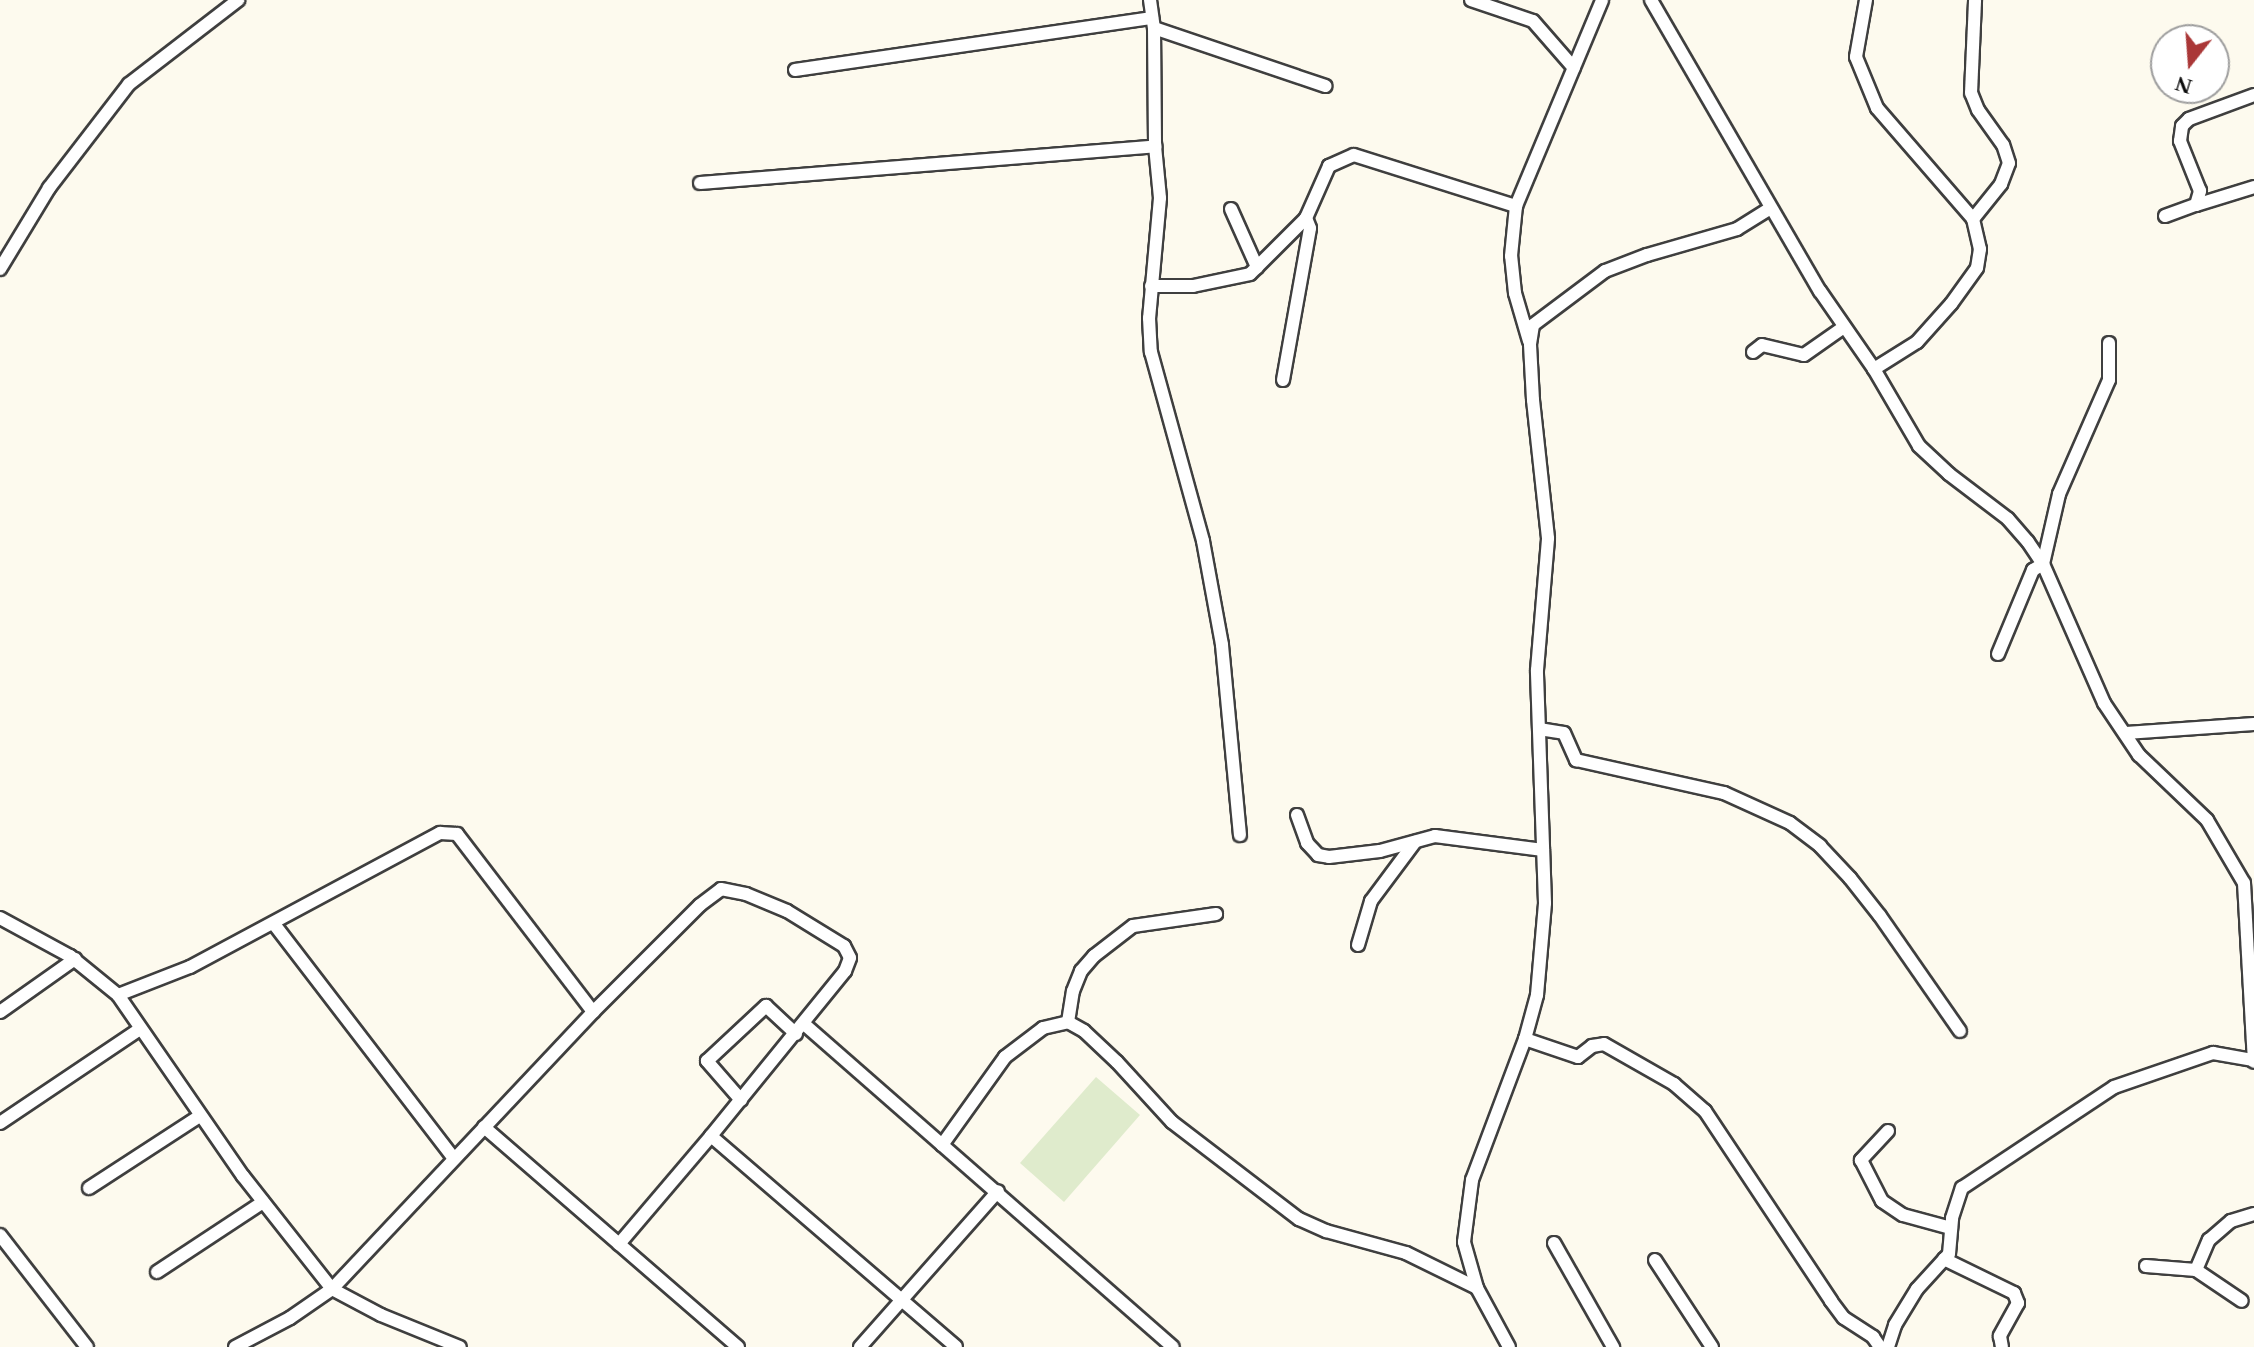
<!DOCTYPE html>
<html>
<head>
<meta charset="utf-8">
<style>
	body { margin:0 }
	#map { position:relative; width:2254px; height:1347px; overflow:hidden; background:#fdfaee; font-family:"Times New Roman",serif }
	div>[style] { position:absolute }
	.pitch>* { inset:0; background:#dfebcc }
	.roads { filter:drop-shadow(2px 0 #3f3f3f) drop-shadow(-2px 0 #3f3f3f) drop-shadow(0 2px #3f3f3f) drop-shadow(0 -2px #3f3f3f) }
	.street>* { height:12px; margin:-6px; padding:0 6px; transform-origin:6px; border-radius:6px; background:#fff }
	span { translate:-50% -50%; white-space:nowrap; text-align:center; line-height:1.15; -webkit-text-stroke:8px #fff; paint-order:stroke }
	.north { position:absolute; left:2150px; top:24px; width:80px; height:80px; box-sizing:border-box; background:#fff; border:2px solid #9e9e9e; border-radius:50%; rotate:197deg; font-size:22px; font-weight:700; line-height:32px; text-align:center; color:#0c0c0c }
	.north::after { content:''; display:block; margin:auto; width:28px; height:36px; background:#aa3737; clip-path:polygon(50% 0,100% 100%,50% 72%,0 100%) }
</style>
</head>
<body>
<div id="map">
	<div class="pitch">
		<i style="clip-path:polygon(1096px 1077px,1140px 1115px,1064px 1202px,1020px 1163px)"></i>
	</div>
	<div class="roads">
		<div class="street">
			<i style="left:1150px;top:0;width:28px;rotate:82deg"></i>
			<i style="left:1154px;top:28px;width:118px;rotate:89.5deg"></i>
			<i style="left:1155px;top:146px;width:52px;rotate:84.5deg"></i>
			<i style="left:1160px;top:198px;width:121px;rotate:95.2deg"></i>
			<i style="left:1149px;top:318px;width:34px;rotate:87deg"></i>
			<i style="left:1151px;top:352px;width:196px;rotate:74.6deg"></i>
			<i style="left:1203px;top:541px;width:106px;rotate:79.6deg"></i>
			<i style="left:1222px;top:645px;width:191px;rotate:84.6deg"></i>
			<i style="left:1471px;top:0;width:65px;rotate:18.7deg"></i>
			<i style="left:1533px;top:21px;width:62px;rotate:48.9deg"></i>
			<i style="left:1651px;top:0;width:337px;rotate:59.9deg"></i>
			<i style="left:1820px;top:291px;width:95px;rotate:55.3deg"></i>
			<i style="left:1874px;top:369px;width:89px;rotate:59.7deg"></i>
			<i style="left:1919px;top:446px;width:41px;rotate:43deg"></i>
			<i style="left:1949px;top:474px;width:74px;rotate:37.3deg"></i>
			<i style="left:2008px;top:519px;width:30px;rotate:49deg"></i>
			<i style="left:2028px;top:542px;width:27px;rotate:56deg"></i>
			<i style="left:2043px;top:564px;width:152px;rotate:66.3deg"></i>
			<i style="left:2104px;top:703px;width:63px;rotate:56.1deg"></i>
			<i style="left:2139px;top:755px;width:94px;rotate:43.7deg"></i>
			<i style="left:2207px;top:820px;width:73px;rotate:59.6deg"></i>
			<i style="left:2244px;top:883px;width:179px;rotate:86.8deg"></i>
			<i style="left:1866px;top:0;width:58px;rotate:100deg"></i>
			<i style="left:1856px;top:57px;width:55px;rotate:67.6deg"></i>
			<i style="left:1877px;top:108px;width:147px;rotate:49.1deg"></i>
			<i style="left:1973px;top:219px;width:31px;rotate:77deg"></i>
			<i style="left:1980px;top:249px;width:19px;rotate:99deg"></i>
			<i style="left:1977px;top:268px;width:44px;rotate:125.8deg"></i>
			<i style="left:1951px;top:304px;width:51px;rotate:131.8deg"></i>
			<i style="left:1917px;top:342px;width:51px;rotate:147.9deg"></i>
			<i style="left:1154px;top:28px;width:181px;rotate:18.7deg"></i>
			<i style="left:795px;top:70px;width:361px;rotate:-8.3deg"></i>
			<i style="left:700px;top:183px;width:457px;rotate:-4.6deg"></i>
			<i style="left:2196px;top:205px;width:61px;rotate:-17.2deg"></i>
			<i style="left:1231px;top:209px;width:64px;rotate:65.9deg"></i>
			<i style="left:2165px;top:216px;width:33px;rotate:-20deg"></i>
			<i style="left:2196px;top:205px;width:15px;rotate:-74deg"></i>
			<i style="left:2200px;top:191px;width:54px;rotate:-111.8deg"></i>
			<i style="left:2180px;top:141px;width:15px;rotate:-82deg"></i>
			<i style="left:2182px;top:126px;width:10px;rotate:-45deg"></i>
			<i style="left:2189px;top:119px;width:69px;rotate:-20.3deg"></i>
			<i style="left:1973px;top:219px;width:45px;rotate:-51.3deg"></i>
			<i style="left:2001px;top:184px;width:22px;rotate:-69deg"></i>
			<i style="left:2009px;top:163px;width:19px;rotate:-108deg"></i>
			<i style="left:2003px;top:145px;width:43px;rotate:-125.5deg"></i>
			<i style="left:1978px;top:110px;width:18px;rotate:-112deg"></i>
			<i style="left:1971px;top:93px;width:93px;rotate:-87.5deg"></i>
			<i style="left:0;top:269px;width:95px;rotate:-58.8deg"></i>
			<i style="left:49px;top:188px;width:131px;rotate:-52.4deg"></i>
			<i style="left:129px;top:84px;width:138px;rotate:-37.6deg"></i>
			<i style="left:1151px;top:286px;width:42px"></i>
			<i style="left:1193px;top:286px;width:58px;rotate:-11.9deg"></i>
			<i style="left:1250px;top:274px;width:79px;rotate:-45deg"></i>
			<i style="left:1306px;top:218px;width:57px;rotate:-66.1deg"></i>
			<i style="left:1329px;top:166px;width:27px;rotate:-24deg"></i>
			<i style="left:1354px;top:155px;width:170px;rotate:17.5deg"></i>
			<i style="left:1529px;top:341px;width:50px;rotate:-106.3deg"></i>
			<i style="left:1515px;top:293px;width:37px;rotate:-96deg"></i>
			<i style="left:1511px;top:256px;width:50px;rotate:-84.3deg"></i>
			<i style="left:1516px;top:206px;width:223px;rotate:-67.3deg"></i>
			<i style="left:1753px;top:352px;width:11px;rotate:-38deg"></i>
			<i style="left:1762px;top:345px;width:43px;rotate:13.4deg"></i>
			<i style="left:1804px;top:355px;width:49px;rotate:-35deg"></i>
			<i style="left:1283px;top:380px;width:154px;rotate:-79.9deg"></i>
			<i style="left:1310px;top:228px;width:11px;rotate:-112deg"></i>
			<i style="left:1998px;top:654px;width:91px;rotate:-67.4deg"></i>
			<i style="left:2033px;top:570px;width:12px;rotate:-31deg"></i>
			<i style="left:2043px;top:564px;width:72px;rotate:-77.1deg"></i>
			<i style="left:2059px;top:494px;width:124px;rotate:-66.3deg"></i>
			<i style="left:2109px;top:380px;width:37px;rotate:-90deg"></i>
			<i style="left:1539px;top:729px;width:25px;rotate:9deg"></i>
			<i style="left:1564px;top:733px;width:30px;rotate:66deg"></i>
			<i style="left:1576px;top:760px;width:152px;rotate:12.6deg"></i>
			<i style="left:1724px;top:793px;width:72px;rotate:24.4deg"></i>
			<i style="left:1790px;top:823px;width:38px;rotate:37deg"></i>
			<i style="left:1820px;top:846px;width:44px;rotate:46.8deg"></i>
			<i style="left:1850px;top:878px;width:48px;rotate:51.7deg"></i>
			<i style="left:1880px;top:916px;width:140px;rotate:55.2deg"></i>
			<i style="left:2126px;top:733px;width:128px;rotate:-4deg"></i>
			<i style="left:1297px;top:815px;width:30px;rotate:70deg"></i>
			<i style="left:1307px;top:843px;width:16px;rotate:47deg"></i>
			<i style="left:1318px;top:855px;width:11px;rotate:10deg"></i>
			<i style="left:1329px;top:857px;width:51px;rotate:-6.7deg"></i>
			<i style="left:1380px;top:851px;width:57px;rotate:-15.3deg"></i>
			<i style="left:1435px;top:836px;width:109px;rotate:7.4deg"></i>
			<i style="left:0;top:918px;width:80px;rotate:28.5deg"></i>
			<i style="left:70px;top:956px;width:62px;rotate:39.1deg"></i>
			<i style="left:118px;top:995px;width:220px;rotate:55.4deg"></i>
			<i style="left:243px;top:1176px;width:144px;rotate:51.8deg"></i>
			<i style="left:332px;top:1289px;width:55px;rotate:28deg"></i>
			<i style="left:381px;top:1315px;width:85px;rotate:22.1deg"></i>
			<i style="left:274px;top:924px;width:296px;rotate:52.5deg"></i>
			<i style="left:1358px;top:945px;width:46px;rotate:-73.5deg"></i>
			<i style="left:1371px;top:901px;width:74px;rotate:-53.3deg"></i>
			<i style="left:118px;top:995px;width:77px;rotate:-21.3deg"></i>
			<i style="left:190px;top:967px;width:284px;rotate:-28.2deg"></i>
			<i style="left:440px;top:833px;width:17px;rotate:3deg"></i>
			<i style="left:457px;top:834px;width:224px;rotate:52.6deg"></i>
			<i style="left:0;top:1012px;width:92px;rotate:-35.2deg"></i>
			<i style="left:1068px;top:1022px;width:31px;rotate:-81deg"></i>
			<i style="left:1073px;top:991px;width:22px;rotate:-68deg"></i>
			<i style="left:1081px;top:971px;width:20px;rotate:-49deg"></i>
			<i style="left:1094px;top:956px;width:49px;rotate:-37.6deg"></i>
			<i style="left:1133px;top:926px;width:84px;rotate:-8.2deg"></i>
			<i style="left:804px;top:1024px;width:490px;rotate:41.2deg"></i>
			<i style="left:1525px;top:1039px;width:56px;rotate:18.8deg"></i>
			<i style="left:1578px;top:1057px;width:18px;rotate:-38deg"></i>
			<i style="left:1592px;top:1046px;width:12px;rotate:-9deg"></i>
			<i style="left:1604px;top:1044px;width:81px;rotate:29.7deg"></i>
			<i style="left:1674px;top:1084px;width:41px;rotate:41.1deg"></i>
			<i style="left:1705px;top:1111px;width:228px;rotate:56.4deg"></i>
			<i style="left:1831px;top:1301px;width:21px;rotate:53deg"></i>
			<i style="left:1844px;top:1318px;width:35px;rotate:33deg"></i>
			<i style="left:1873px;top:1337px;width:12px;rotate:55deg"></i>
			<i style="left:741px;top:1100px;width:52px;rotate:-131.1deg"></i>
			<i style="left:707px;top:1061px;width:81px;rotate:-43deg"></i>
			<i style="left:766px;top:1006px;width:41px;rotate:43deg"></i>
			<i style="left:0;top:1123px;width:169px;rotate:-33.9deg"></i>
			<i style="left:484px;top:1127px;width:336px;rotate:40.9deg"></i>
			<i style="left:1888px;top:1131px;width:40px;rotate:133deg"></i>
			<i style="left:1861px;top:1160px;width:46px;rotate:62.9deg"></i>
			<i style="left:1882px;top:1201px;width:25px;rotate:34deg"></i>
			<i style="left:1903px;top:1215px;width:50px;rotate:15.2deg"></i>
			<i style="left:711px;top:1136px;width:323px;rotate:40.7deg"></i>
			<i style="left:942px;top:1145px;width:108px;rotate:-54.4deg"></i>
			<i style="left:1005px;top:1057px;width:48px;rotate:-37.3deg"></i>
			<i style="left:1043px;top:1028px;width:26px;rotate:-13deg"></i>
			<i style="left:1068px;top:1022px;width:18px;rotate:29deg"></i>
			<i style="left:1084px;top:1031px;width:45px;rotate:43.2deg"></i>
			<i style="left:1117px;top:1062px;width:81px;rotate:47.5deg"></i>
			<i style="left:1172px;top:1122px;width:160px;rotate:37.4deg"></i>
			<i style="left:1299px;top:1219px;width:30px;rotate:24deg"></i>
			<i style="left:1326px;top:1231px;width:83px;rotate:15.4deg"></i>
			<i style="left:1406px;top:1253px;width:79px;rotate:26.2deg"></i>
			<i style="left:89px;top:1188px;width:132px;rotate:-33deg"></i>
			<i style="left:0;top:1235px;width:142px;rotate:52.2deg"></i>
			<i style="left:1554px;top:1243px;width:120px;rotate:60.4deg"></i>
			<i style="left:1944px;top:1259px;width:78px;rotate:25.9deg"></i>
			<i style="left:2014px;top:1293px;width:11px;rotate:68deg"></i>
			<i style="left:2018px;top:1303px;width:38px;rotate:119deg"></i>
			<i style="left:2000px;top:1336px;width:11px;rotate:80deg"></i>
			<i style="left:1655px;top:1260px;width:104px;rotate:56.8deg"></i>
			<i style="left:2146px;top:1266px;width:50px;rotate:4.6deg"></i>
			<i style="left:2196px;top:1270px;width:55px;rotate:34deg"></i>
			<i style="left:2196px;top:1270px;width:33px;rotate:-67deg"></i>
			<i style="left:2209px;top:1240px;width:29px;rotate:-41deg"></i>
			<i style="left:2231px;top:1221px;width:24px;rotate:-17deg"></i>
			<i style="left:157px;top:1272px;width:127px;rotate:-33.4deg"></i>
			<i style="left:235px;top:1347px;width:62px;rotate:-27.8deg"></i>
			<i style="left:290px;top:1318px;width:51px;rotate:-34.6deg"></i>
			<i style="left:332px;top:1289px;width:381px;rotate:-46.7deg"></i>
			<i style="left:593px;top:1012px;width:151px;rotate:-45deg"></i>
			<i style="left:700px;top:905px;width:26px;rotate:-37deg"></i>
			<i style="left:721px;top:889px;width:25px;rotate:11deg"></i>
			<i style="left:746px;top:894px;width:44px;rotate:22.5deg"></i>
			<i style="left:787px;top:911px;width:67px;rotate:31.6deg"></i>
			<i style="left:844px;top:946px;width:13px;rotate:63deg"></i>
			<i style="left:850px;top:958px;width:14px;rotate:111deg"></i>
			<i style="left:845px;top:971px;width:213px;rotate:129.1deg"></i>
			<i style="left:711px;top:1136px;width:142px;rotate:130.4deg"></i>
			<i style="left:860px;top:1347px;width:208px;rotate:-48.5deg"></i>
			<i style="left:1509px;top:1347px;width:67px;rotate:-118.5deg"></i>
			<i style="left:1477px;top:1288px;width:48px;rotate:-105.8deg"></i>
			<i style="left:1464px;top:1242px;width:63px;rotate:-82.6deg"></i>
			<i style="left:1472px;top:1180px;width:151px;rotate:-69.4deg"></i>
			<i style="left:1525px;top:1039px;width:46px;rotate:-74.7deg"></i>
			<i style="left:1537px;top:995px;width:92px;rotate:-85deg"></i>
			<i style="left:1545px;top:903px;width:233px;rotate:-92deg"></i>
			<i style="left:1537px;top:670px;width:132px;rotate:-85.2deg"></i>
			<i style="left:1548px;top:538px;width:139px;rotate:-96.2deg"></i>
			<i style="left:1533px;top:400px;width:56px;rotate:-93.1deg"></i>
			<i style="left:1530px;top:344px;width:19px;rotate:-81deg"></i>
			<i style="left:1533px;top:325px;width:90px;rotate:-36.9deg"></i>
			<i style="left:1605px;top:271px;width:45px;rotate:-20.9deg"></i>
			<i style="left:1647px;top:255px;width:94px;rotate:-16.1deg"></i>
			<i style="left:1737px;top:229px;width:39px;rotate:-32deg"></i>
			<i style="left:1888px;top:1347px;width:23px;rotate:-72deg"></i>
			<i style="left:1895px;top:1325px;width:42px;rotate:-58.6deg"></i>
			<i style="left:1917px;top:1289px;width:47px;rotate:-47.6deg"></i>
			<i style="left:1949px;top:1254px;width:36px;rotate:-85deg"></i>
			<i style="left:1952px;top:1218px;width:32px;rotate:-72deg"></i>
			<i style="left:1962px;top:1188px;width:182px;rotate:-33.6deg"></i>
			<i style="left:2114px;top:1087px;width:105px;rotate:-19deg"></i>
			<i style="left:2213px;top:1053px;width:41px;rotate:9.9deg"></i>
		</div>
	</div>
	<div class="north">N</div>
</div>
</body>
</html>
